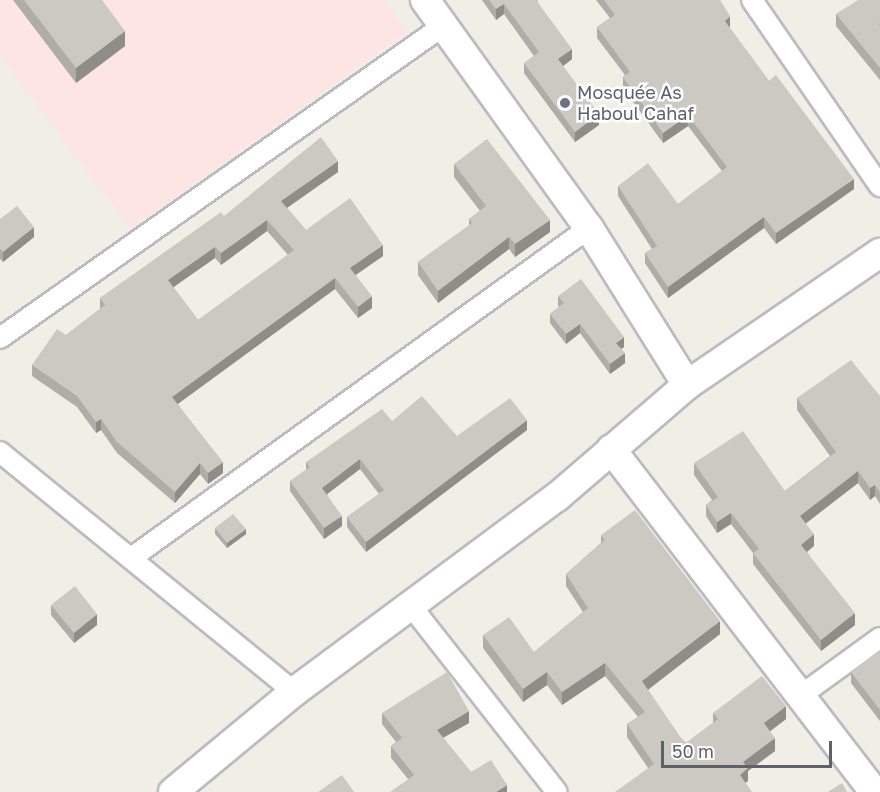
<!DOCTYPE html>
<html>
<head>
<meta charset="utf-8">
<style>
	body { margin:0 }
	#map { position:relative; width:880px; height:792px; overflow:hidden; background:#f1eee6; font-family:"Golos Text",sans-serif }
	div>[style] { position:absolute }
	.medical>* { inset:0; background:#fde5e3 }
	.roads { filter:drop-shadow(2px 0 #b9bcc1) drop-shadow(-2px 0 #b9bcc1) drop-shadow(0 2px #b9bcc1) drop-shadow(0 -2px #b9bcc1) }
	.street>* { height:20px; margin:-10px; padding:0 10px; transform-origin:10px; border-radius:10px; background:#fff }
	.secondary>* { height:28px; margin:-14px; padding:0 14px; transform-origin:14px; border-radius:14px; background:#fff }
	.wall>* { inset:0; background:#afada8 }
	.shaded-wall>* { inset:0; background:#8f8d88 }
	.building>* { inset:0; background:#ccc9c3 }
	.dots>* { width:16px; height:16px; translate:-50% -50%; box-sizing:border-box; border:3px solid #fff; border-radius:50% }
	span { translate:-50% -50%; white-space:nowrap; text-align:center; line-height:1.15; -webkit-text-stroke:5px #fff; paint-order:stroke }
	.worship-label { font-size:18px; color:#5b616d }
	.left { translate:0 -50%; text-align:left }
	.scale { position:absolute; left:661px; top:741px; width:171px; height:27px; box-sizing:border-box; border:3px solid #5e6268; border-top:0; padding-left:8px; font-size:18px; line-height:21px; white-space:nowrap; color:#5e6268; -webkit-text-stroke:4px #fff; paint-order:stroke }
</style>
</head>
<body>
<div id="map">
	<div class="medical">
		<i style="clip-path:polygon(0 0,383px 0,407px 32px,131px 229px,0 55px)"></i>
	</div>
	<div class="roads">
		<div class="street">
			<i style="left:752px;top:0;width:226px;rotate:55.5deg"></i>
			<i style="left:0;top:338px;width:542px;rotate:-35.16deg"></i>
			<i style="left:0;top:452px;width:380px;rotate:39.2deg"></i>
			<i style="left:134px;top:556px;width:561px;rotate:-35.79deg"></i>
			<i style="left:411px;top:606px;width:236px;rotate:51.9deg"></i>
			<i style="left:800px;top:696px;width:99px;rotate:-35.9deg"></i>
		</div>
		<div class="secondary">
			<i style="left:425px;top:0;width:281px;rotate:54.3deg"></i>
			<i style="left:589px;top:228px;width:185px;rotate:58deg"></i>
			<i style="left:611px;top:449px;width:432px;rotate:52.5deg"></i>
			<i style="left:173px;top:792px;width:157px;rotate:-39.6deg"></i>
			<i style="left:294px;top:692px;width:327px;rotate:-36.6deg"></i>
			<i style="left:557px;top:497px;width:172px;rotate:-40.7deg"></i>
			<i style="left:687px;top:385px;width:234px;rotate:-34.4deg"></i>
		</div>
	</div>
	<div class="wall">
		<i style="clip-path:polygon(13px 0,102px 0,125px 46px,76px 83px)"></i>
		<i style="clip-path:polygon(482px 0,538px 0,537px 1px,572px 59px,563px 66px,599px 125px,575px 142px,524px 73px,524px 63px,534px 56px,504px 14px,496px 20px)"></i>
		<i style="clip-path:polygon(596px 0,720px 0,730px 27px,729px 27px,769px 81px,854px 189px,776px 244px,764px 228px,668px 298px,645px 263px,645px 253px,652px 249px,618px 196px,618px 186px,678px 204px,722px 171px,688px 126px,663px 143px,623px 88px,623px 77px,625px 75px,597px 38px,597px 27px,610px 18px)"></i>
		<i style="clip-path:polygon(880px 0,880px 80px,836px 26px,836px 14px)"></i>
		<i style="clip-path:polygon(454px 164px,550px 232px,515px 257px,509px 249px,438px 303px,418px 275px,418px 262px,469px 226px,469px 219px,480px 211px,454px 177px)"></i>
		<i style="clip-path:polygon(evenodd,338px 172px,287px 208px,306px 230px,383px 256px,355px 275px,372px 308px,358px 318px,335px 289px,178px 404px,223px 473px,208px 484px,200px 474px,175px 503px,117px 453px,101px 430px,96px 433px,77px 407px,32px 376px,32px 365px,66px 335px,100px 309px,100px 298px,224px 216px,338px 172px,267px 231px,288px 255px,198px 320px,173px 287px,215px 258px,221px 265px,267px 231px)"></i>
		<i style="clip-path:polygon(0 219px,34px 237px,3px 262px,0 259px)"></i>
		<i style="clip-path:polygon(558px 296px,624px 347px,621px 349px,625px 363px,610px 374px,580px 333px,566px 344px,550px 323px,550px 314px,559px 307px,558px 305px)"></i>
		<i style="clip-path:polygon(880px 396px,880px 504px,875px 496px,870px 500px,858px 483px,806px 523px,814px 546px,807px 552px,855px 625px,821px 651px,753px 564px,753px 553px,731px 524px,717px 533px,706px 516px,706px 505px,712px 500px,694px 475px,694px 463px,785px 491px,830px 456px,797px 410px,797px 398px)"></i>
		<i style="clip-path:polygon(527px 430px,366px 552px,347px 527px,347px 517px,379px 494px,360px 469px,327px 494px,342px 526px,324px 539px,290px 491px,290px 481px,306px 470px,306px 462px,457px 436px)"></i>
		<i style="clip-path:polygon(215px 528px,246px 534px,227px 548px,215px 534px)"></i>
		<i style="clip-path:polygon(601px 535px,720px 634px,648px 690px,680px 737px,686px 743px,713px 723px,713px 713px,786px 719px,770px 731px,775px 751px,748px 771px,748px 781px,648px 768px,627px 737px,627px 724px,638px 717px,605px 676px,562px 705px,547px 685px,523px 702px,483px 648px,483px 635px,534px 652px,583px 612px,566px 586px,566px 574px,601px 543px)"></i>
		<i style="clip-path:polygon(51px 605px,97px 625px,74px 643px,51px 615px)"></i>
		<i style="clip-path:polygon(880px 650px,880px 721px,851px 683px,851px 672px)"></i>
		<i style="clip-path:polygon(382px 713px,469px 723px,443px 738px,471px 772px,507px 792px,408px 779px,391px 758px,391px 746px,396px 742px,382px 724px)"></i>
	</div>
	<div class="shaded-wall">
		<i style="clip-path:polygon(504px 4px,504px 14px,496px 20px,496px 9px)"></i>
		<i style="clip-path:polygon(730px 16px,730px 27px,725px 31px,725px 21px)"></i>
		<i style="clip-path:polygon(125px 31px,125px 46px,76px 83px,76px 68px)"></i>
		<i style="clip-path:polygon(572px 49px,572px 59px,558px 70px,558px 59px)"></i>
		<i style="clip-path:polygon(599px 114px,599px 125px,575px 142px,575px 132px)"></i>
		<i style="clip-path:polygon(688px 115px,688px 126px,663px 143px,663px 133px)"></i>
		<i style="clip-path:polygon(338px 161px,338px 172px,281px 212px,281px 201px)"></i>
		<i style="clip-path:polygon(854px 179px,854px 189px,776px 244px,776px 233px)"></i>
		<i style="clip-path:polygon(764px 217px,764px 228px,668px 298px,668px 287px)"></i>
		<i style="clip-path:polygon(267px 220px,267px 231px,221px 265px,221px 253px)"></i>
		<i style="clip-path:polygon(550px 220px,550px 232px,515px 257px,515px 244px)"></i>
		<i style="clip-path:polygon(34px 227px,34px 237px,3px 262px,3px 252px)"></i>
		<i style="clip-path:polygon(509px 237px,509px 249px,438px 303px,438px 291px)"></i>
		<i style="clip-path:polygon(383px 245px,383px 256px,350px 279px,350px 268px)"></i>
		<i style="clip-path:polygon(215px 247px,215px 258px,168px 291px,168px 280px)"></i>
		<i style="clip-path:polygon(335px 278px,335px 289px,172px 408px,172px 397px)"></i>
		<i style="clip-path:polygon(372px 296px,372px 308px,358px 318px,358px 307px)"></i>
		<i style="clip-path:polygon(580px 324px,580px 333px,566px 344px,566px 334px)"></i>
		<i style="clip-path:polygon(624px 337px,624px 347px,616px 353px,616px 343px)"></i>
		<i style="clip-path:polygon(625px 353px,625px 363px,610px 374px,610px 364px)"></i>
		<i style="clip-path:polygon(101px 419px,101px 430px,96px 433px,96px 422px)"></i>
		<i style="clip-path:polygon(527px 420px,527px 430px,366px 552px,366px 542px)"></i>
		<i style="clip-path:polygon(360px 459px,360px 469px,322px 498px,322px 488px)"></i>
		<i style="clip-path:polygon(223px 462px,223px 473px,208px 484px,208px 473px)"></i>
		<i style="clip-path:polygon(200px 463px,200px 474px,175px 503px,175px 492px)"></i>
		<i style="clip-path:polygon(858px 471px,858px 483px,800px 528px,800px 516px)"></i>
		<i style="clip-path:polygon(875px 485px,875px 496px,870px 500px,870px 488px)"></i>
		<i style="clip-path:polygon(731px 513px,731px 524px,717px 533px,717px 522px)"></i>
		<i style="clip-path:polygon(342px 516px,342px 526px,324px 539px,324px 528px)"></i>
		<i style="clip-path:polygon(246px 529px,246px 534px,227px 548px,227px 543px)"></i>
		<i style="clip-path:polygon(814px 534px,814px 546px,801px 556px,801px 545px)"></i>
		<i style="clip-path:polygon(855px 613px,855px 625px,821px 651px,821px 640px)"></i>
		<i style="clip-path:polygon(97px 614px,97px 625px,74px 643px,74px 633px)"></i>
		<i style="clip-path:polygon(720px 621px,720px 634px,642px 694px,642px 681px)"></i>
		<i style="clip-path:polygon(605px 663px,605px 676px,562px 705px,562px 692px)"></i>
		<i style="clip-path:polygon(547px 672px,547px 685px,523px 702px,523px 689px)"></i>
		<i style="clip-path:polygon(786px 706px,786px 719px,764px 736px,764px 723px)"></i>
		<i style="clip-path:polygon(469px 711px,469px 723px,437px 741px,437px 730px)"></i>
		<i style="clip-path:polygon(775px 738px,775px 751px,748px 771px,748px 781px,740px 787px,740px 775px,743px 762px)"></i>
		<i style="clip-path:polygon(507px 785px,507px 792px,496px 792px)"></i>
	</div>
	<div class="building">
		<i style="clip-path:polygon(24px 0,102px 0,125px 31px,76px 68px)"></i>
		<i style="clip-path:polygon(489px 0,536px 0,572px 49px,558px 59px,599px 114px,575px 132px,524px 63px,539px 52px,504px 4px,496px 9px)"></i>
		<i style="clip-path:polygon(604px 0,720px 0,730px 16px,725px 21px,769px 81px,776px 75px,854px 179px,776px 233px,764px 217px,668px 287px,645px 253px,657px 246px,618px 186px,648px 163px,678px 204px,727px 167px,688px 115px,663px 133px,623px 77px,630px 72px,597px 27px,615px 15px)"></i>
		<i style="clip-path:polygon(858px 0,880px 0,880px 23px,879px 24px,880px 26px,880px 68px,836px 14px)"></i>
		<i style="clip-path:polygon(evenodd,321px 137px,338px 161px,281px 201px,306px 230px,350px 198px,383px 245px,350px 268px,372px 296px,358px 307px,335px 278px,172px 397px,223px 462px,208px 473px,200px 463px,175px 492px,117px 442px,101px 419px,96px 422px,77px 396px,32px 365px,57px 329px,66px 335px,105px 305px,100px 298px,221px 212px,224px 216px,321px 137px,267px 220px,294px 250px,198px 320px,168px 280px,215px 247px,221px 253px,267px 220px)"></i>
		<i style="clip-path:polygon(487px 139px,550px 220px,515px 244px,509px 237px,438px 291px,418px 262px,472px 223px,469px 219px,486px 206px,454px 164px)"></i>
		<i style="clip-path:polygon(17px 206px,34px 227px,3px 252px,0 249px,0 219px)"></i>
		<i style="clip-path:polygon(581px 279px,624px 337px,616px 343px,625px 353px,610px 364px,580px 324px,566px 334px,550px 314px,564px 303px,558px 296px)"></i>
		<i style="clip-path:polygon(851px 360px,880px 396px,880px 492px,875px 485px,870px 488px,858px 471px,800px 516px,814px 534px,801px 545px,855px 613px,821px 640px,753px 553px,759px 549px,731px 513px,717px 522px,706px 505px,718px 497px,694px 463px,743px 431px,785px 491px,836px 452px,797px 398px)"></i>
		<i style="clip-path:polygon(422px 396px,457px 436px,510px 398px,527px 420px,366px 542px,347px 517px,384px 490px,360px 459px,322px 488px,342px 516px,324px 528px,290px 481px,310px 467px,306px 462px,382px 409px,392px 421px)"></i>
		<i style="clip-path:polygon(635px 510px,720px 621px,642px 681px,680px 737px,686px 743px,718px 719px,713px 713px,762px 676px,786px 706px,764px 723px,775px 738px,743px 762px,748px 768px,740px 775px,752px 792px,615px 792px,654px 764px,627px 724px,645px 712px,605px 663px,562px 692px,547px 672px,523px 689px,483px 635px,509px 617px,534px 652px,588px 608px,566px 574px,605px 540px,601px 535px)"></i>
		<i style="clip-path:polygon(233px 514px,246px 529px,227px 543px,215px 528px)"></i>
		<i style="clip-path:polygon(75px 586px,97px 614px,74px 633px,51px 605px)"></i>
		<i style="clip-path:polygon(880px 650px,880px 710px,851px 672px)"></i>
		<i style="clip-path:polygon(447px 672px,469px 711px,437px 730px,471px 772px,491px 760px,507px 785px,496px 792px,390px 792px,414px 775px,391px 746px,402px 738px,382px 713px)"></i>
		<i style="clip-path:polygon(342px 775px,354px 792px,318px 792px)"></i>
		<i style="clip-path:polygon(842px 783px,847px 792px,828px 792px)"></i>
	</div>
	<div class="dots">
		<i style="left:565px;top:103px;background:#6b7280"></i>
	</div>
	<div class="worship-label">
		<span class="left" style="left:577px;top:103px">Mosquée As<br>Haboul Cahaf</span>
	</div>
	<div class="scale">50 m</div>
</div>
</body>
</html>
